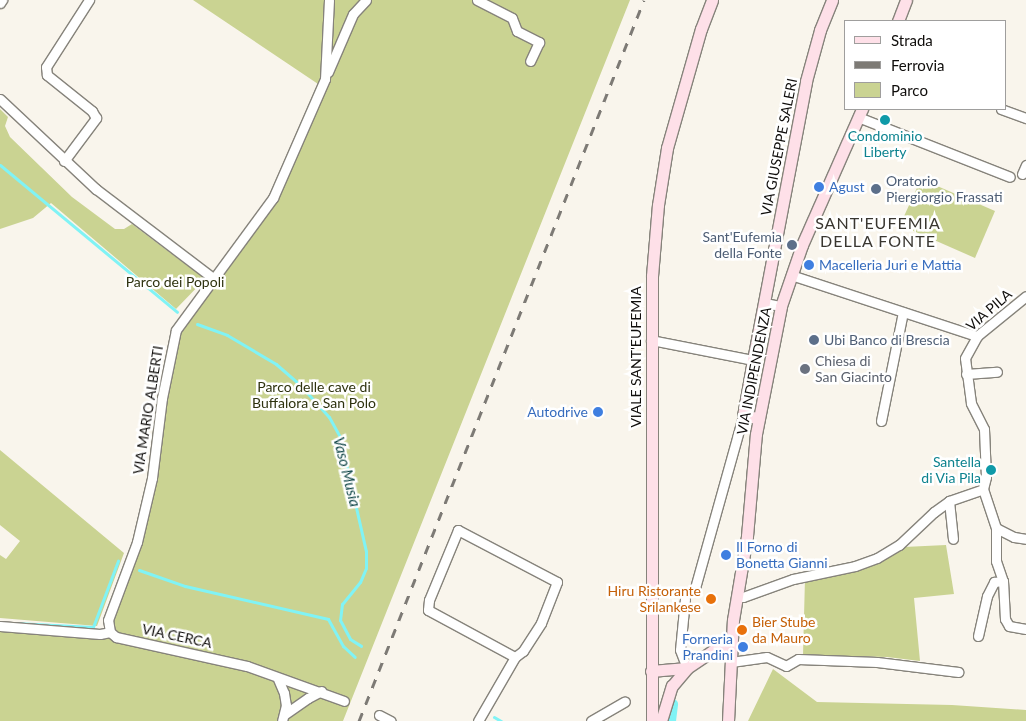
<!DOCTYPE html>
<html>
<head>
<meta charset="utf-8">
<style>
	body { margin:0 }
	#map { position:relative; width:1026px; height:721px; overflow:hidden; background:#f9f5ec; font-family:Lato,sans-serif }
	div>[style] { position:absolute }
	.green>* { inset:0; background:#cad392 }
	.stream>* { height:3px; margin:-1.5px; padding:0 1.5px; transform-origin:1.5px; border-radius:1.5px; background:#80f3f5 }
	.canal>* { height:10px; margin:-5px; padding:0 5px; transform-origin:5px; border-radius:5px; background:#80f3f5 }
	.roads { filter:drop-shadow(1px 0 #86837b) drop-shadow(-1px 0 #86837b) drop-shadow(0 1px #86837b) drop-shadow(0 -1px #86837b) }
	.street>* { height:9px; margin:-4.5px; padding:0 4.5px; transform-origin:4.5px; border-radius:4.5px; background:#fff }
	.secondary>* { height:11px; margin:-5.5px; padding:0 5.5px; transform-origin:5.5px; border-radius:5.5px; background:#fee0e8 }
	.rail>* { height:3px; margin-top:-1.5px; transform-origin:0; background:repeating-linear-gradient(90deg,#7d7a75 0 9px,transparent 0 18px) }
	.dots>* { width:14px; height:14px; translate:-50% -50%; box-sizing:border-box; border:2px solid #fff; border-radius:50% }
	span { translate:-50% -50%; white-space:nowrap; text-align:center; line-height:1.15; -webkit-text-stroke:5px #fff; paint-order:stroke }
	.culture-label { font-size:14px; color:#0d838f }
	.right { translate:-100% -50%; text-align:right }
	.street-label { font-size:14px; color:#0f0d0b }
	.service-label { font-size:14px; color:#4e5e75 }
	.left { translate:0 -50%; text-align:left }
	.shop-label { font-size:14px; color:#366cbe }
	.park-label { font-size:14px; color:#2e320f }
	.worship-label { font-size:14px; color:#5b616d }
	.food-label { font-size:14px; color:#c56008 }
	.water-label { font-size:15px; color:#0f4546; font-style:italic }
	.quarter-label { font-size:16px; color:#393630; letter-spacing:1px }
	.legend { position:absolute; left:844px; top:20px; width:162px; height:90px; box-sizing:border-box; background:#fff; border:1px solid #9f9e9d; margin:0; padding:6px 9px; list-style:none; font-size:15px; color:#0f0d0b }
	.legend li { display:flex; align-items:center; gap:10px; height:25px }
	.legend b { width:25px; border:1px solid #9f9e9d }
</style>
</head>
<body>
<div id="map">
	<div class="green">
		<i style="clip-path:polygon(193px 0,630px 0,343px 721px,0 721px,0 629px,104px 637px,137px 546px,179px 332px,190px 312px,218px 282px,277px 200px,324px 88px)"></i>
		<i style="clip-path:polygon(0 109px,8px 117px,5px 126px,10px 137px,72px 197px,115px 229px,124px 229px,132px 224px,205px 279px,176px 309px,51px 203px,33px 218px,0 229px)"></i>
		<i style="clip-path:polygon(921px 179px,995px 211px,975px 258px,900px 225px)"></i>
		<i style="clip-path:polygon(0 450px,124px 553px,97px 626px,0 618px,0 555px,6px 559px,20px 541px,0 525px)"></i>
		<i style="clip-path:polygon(946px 545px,954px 594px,914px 598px,920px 661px,887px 657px,803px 655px,805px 578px,851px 572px,885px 558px,904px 547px)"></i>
		<i style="clip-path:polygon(773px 669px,817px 702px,952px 705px,1026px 710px,1026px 721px,748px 721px)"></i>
	</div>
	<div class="stream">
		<i style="left:0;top:165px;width:230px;rotate:39.7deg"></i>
		<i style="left:197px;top:324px;width:32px;rotate:20deg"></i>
		<i style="left:227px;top:335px;width:57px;rotate:30.6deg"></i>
		<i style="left:276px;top:364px;width:33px;rotate:41deg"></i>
		<i style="left:301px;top:386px;width:42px;rotate:47.9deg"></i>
		<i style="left:329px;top:417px;width:23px;rotate:61deg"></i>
		<i style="left:340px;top:437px;width:117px;rotate:77.2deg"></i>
		<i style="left:366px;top:551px;width:17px;rotate:90deg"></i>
		<i style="left:366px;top:568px;width:15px;rotate:113deg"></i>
		<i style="left:360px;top:582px;width:28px;rotate:129deg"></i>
		<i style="left:342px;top:604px;width:16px;rotate:97deg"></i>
		<i style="left:340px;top:620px;width:21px;rotate:62deg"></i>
		<i style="left:350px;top:639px;width:13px;rotate:32deg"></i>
		<i style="left:139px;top:570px;width:49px;rotate:19.2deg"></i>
		<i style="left:185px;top:586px;width:147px;rotate:13deg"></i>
		<i style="left:328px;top:619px;width:31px;rotate:61deg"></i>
		<i style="left:343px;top:646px;width:16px;rotate:43deg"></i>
		<i style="left:15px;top:623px;width:78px;rotate:2.9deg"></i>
		<i style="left:93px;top:627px;width:71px;rotate:-69.3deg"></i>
		<i style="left:494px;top:717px;width:8px;rotate:30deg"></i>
	</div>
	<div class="canal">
		<i style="left:671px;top:721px;width:17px;rotate:-83deg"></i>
	</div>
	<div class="roads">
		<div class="street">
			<i style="left:477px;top:0;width:39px;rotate:27deg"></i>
			<i style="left:512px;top:18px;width:14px;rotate:69deg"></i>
			<i style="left:517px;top:31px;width:25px;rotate:27deg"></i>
			<i style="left:539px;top:42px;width:21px;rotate:115deg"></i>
			<i style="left:0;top:3px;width:4px;rotate:-56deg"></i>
			<i style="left:328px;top:72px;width:63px;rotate:-66.7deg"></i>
			<i style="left:353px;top:14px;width:19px;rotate:-47deg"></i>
			<i style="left:0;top:99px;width:132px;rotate:43.2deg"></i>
			<i style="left:96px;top:189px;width:148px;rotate:37.3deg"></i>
			<i style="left:1001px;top:109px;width:27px;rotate:20deg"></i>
			<i style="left:858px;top:117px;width:163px;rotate:21.5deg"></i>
			<i style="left:64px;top:161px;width:54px;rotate:-53.3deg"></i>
			<i style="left:96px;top:118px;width:8px;rotate:-120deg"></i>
			<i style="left:92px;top:111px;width:58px;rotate:-141.3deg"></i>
			<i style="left:47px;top:75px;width:8px;rotate:-97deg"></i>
			<i style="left:46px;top:67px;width:80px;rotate:-57.3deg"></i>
			<i style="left:1022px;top:174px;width:10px;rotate:-66deg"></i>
			<i style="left:791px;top:275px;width:196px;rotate:18.2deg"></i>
			<i style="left:765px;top:303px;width:16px;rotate:11deg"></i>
			<i style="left:651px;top:340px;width:104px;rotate:11.1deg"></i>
			<i style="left:966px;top:374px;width:31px;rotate:-4deg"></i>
			<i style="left:881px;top:421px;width:111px;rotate:-78.6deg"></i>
			<i style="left:983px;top:489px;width:12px;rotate:-76deg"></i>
			<i style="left:986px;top:477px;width:48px;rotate:-92.4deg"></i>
			<i style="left:984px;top:429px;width:29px;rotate:-117deg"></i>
			<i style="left:971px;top:403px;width:45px;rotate:-97.6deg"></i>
			<i style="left:965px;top:358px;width:25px;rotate:-61deg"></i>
			<i style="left:977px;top:336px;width:63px;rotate:-39.2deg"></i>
			<i style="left:983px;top:489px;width:41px;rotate:71.6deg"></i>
			<i style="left:996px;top:528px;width:20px;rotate:27deg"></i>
			<i style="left:1014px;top:537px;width:12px;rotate:9deg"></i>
			<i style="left:949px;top:501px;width:38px;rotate:84deg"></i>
			<i style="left:996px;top:528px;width:33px;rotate:90deg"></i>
			<i style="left:996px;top:561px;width:21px;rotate:71deg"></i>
			<i style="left:1003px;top:581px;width:38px;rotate:87deg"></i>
			<i style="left:1005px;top:619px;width:8px;rotate:60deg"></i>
			<i style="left:1009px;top:626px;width:17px;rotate:10deg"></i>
			<i style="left:695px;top:588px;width:179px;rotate:-74.4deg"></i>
			<i style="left:737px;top:596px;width:6px;rotate:9deg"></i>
			<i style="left:743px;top:597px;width:53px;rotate:-19.8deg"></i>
			<i style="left:793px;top:579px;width:63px;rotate:-11.8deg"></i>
			<i style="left:855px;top:566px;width:23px;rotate:-20deg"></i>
			<i style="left:877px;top:558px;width:26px;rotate:-31deg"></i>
			<i style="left:899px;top:545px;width:48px;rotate:-43.3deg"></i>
			<i style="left:934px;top:512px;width:19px;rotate:-36deg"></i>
			<i style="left:949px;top:501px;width:36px;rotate:-19deg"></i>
			<i style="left:685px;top:599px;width:51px;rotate:95.6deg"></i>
			<i style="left:680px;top:650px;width:19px;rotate:69deg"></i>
			<i style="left:0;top:626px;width:100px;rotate:4.6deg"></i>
			<i style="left:100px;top:634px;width:10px;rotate:-11deg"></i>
			<i style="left:110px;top:632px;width:8px;rotate:40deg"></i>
			<i style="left:116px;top:637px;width:134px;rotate:12.5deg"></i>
			<i style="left:247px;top:666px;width:103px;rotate:19.8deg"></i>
			<i style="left:110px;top:632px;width:12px;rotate:-99deg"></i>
			<i style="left:108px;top:620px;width:83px;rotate:-69.6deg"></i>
			<i style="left:137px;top:542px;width:66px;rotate:-76.8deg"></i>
			<i style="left:152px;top:478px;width:81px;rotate:-82.9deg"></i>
			<i style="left:162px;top:398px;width:69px;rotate:-78.4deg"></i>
			<i style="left:176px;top:330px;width:164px;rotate:-53.7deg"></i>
			<i style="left:273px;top:198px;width:130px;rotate:-66.4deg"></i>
			<i style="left:325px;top:79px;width:79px;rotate:-87.1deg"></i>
			<i style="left:978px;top:636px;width:41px;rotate:-77.3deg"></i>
			<i style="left:987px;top:596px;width:16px;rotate:-63deg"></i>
			<i style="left:994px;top:582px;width:9px;rotate:-6deg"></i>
			<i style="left:731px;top:662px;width:36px;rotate:-8deg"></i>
			<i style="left:767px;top:657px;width:21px;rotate:25deg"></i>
			<i style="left:786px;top:666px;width:14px;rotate:-30deg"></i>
			<i style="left:798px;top:659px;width:79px;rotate:2.2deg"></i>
			<i style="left:877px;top:662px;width:82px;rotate:7deg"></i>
			<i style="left:278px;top:679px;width:15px;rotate:67deg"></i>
			<i style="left:284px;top:693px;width:12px;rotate:81deg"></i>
			<i style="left:286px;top:705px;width:16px;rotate:104deg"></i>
			<i style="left:285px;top:714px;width:28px;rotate:-35deg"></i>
			<i style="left:308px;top:698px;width:15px;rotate:-28deg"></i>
			<i style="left:379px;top:715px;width:13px;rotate:27deg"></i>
			<i style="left:478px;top:721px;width:74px;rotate:-60deg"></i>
			<i style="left:515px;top:657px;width:10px;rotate:-37deg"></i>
			<i style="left:523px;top:651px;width:33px;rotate:-57deg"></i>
			<i style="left:541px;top:623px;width:44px;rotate:-68.7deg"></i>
			<i style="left:557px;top:582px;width:112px;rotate:-152.3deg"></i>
			<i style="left:458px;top:530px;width:76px;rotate:112.5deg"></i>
			<i style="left:429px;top:600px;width:10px;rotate:96deg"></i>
			<i style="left:428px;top:610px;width:99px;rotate:28.4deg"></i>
			<i style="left:591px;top:721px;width:39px;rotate:-30deg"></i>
		</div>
		<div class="secondary">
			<i style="left:898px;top:21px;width:22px;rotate:-69deg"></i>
			<i style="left:759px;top:418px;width:16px;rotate:-173deg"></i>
			<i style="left:743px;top:416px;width:57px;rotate:-79.9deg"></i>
			<i style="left:753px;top:360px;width:284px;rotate:-79.2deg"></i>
			<i style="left:806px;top:81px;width:53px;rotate:-74.6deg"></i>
			<i style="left:820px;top:30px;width:32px;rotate:-68deg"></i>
			<i style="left:651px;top:671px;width:36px;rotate:-5deg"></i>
			<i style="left:652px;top:721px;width:445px;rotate:-90deg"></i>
			<i style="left:652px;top:276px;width:71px;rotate:-85.2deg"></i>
			<i style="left:658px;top:205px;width:58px;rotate:-81deg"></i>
			<i style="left:667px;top:148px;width:124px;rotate:-74.1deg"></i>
			<i style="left:701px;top:29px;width:31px;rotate:-69deg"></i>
			<i style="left:661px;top:721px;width:37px;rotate:-73deg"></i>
			<i style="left:672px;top:686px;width:23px;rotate:-50deg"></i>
			<i style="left:687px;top:668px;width:34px;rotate:-34deg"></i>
			<i style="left:715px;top:649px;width:16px;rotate:-14deg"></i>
			<i style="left:728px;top:721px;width:101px;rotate:-87.2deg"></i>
			<i style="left:733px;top:620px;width:85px;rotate:-80.5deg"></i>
			<i style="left:747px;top:536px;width:102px;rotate:-85deg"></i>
			<i style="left:756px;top:434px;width:130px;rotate:-78.9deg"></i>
			<i style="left:781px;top:306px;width:65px;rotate:-71deg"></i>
			<i style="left:802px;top:245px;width:149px;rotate:-66.2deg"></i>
		</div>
	</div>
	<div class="rail">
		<i style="left:359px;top:721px;width:775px;rotate:-68.43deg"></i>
	</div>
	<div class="dots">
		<i style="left:885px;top:120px;background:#0f9aa8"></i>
		<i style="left:819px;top:187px;background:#3f7fe0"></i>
		<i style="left:876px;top:189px;background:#5c6f8a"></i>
		<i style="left:792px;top:245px;background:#5c6f8a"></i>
		<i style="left:809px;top:265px;background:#3f7fe0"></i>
		<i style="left:814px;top:340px;background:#5c6f8a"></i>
		<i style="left:805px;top:369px;background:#6b7280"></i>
		<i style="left:598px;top:412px;background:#3f7fe0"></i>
		<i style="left:991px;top:470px;background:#0f9aa8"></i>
		<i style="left:726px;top:555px;background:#3f7fe0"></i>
		<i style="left:711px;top:599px;background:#e8710a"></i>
		<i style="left:742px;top:630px;background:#e8710a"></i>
		<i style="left:743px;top:647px;background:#3f7fe0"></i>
	</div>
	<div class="culture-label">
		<span style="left:885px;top:144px">Condominio<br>Liberty</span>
		<span class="right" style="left:981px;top:470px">Santella<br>di Via Pila</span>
	</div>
	<div class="street-label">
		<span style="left:779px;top:147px;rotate:-79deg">VIA GIUSEPPE SALERI</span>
		<span style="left:989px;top:310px;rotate:-41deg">VIA PILA</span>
		<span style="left:636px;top:357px;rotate:-90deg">VIALE SANT'EUFEMIA</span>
		<span style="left:754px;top:371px;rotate:-79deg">VIA INDIPENDENZA</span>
		<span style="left:148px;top:410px;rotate:-81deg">VIA MARIO ALBERTI</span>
		<span style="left:177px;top:636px;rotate:12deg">VIA CERCA</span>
	</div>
	<div class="service-label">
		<span class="left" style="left:886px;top:189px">Oratorio<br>Piergiorgio Frassati</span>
		<span class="right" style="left:782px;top:245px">Sant'Eufemia<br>della Fonte</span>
		<span class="left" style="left:824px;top:340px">Ubi Banco di Brescia</span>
	</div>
	<div class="shop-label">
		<span class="left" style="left:829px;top:187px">Agust</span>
		<span class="left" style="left:819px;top:265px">Macelleria Juri e Mattia</span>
		<span class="right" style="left:588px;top:412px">Autodrive</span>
		<span class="left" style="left:736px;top:555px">Il Forno di<br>Bonetta Gianni</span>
		<span class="right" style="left:733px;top:647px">Forneria<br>Prandini</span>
	</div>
	<div class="park-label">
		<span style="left:175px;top:282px">Parco dei Popoli</span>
		<span style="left:314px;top:395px">Parco delle cave di<br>Buffalora e San Polo</span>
	</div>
	<div class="worship-label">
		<span class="left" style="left:815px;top:369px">Chiesa di<br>San Giacinto</span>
	</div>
	<div class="food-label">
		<span class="right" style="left:701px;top:599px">Hiru Ristorante<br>Srilankese</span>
		<span class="left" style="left:752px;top:630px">Bier Stube<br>da Mauro</span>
	</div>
	<div class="water-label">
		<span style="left:347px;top:472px;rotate:76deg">Vaso Musia</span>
	</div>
	<div class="quarter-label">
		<span style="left:878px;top:232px">SANT'EUFEMIA<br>DELLA FONTE</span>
	</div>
	<ul class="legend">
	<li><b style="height:6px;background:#fee0e8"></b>Strada</li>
	<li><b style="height:6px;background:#7d7a75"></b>Ferrovia</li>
	<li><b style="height:14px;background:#cad392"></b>Parco</li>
	</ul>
</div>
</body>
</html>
